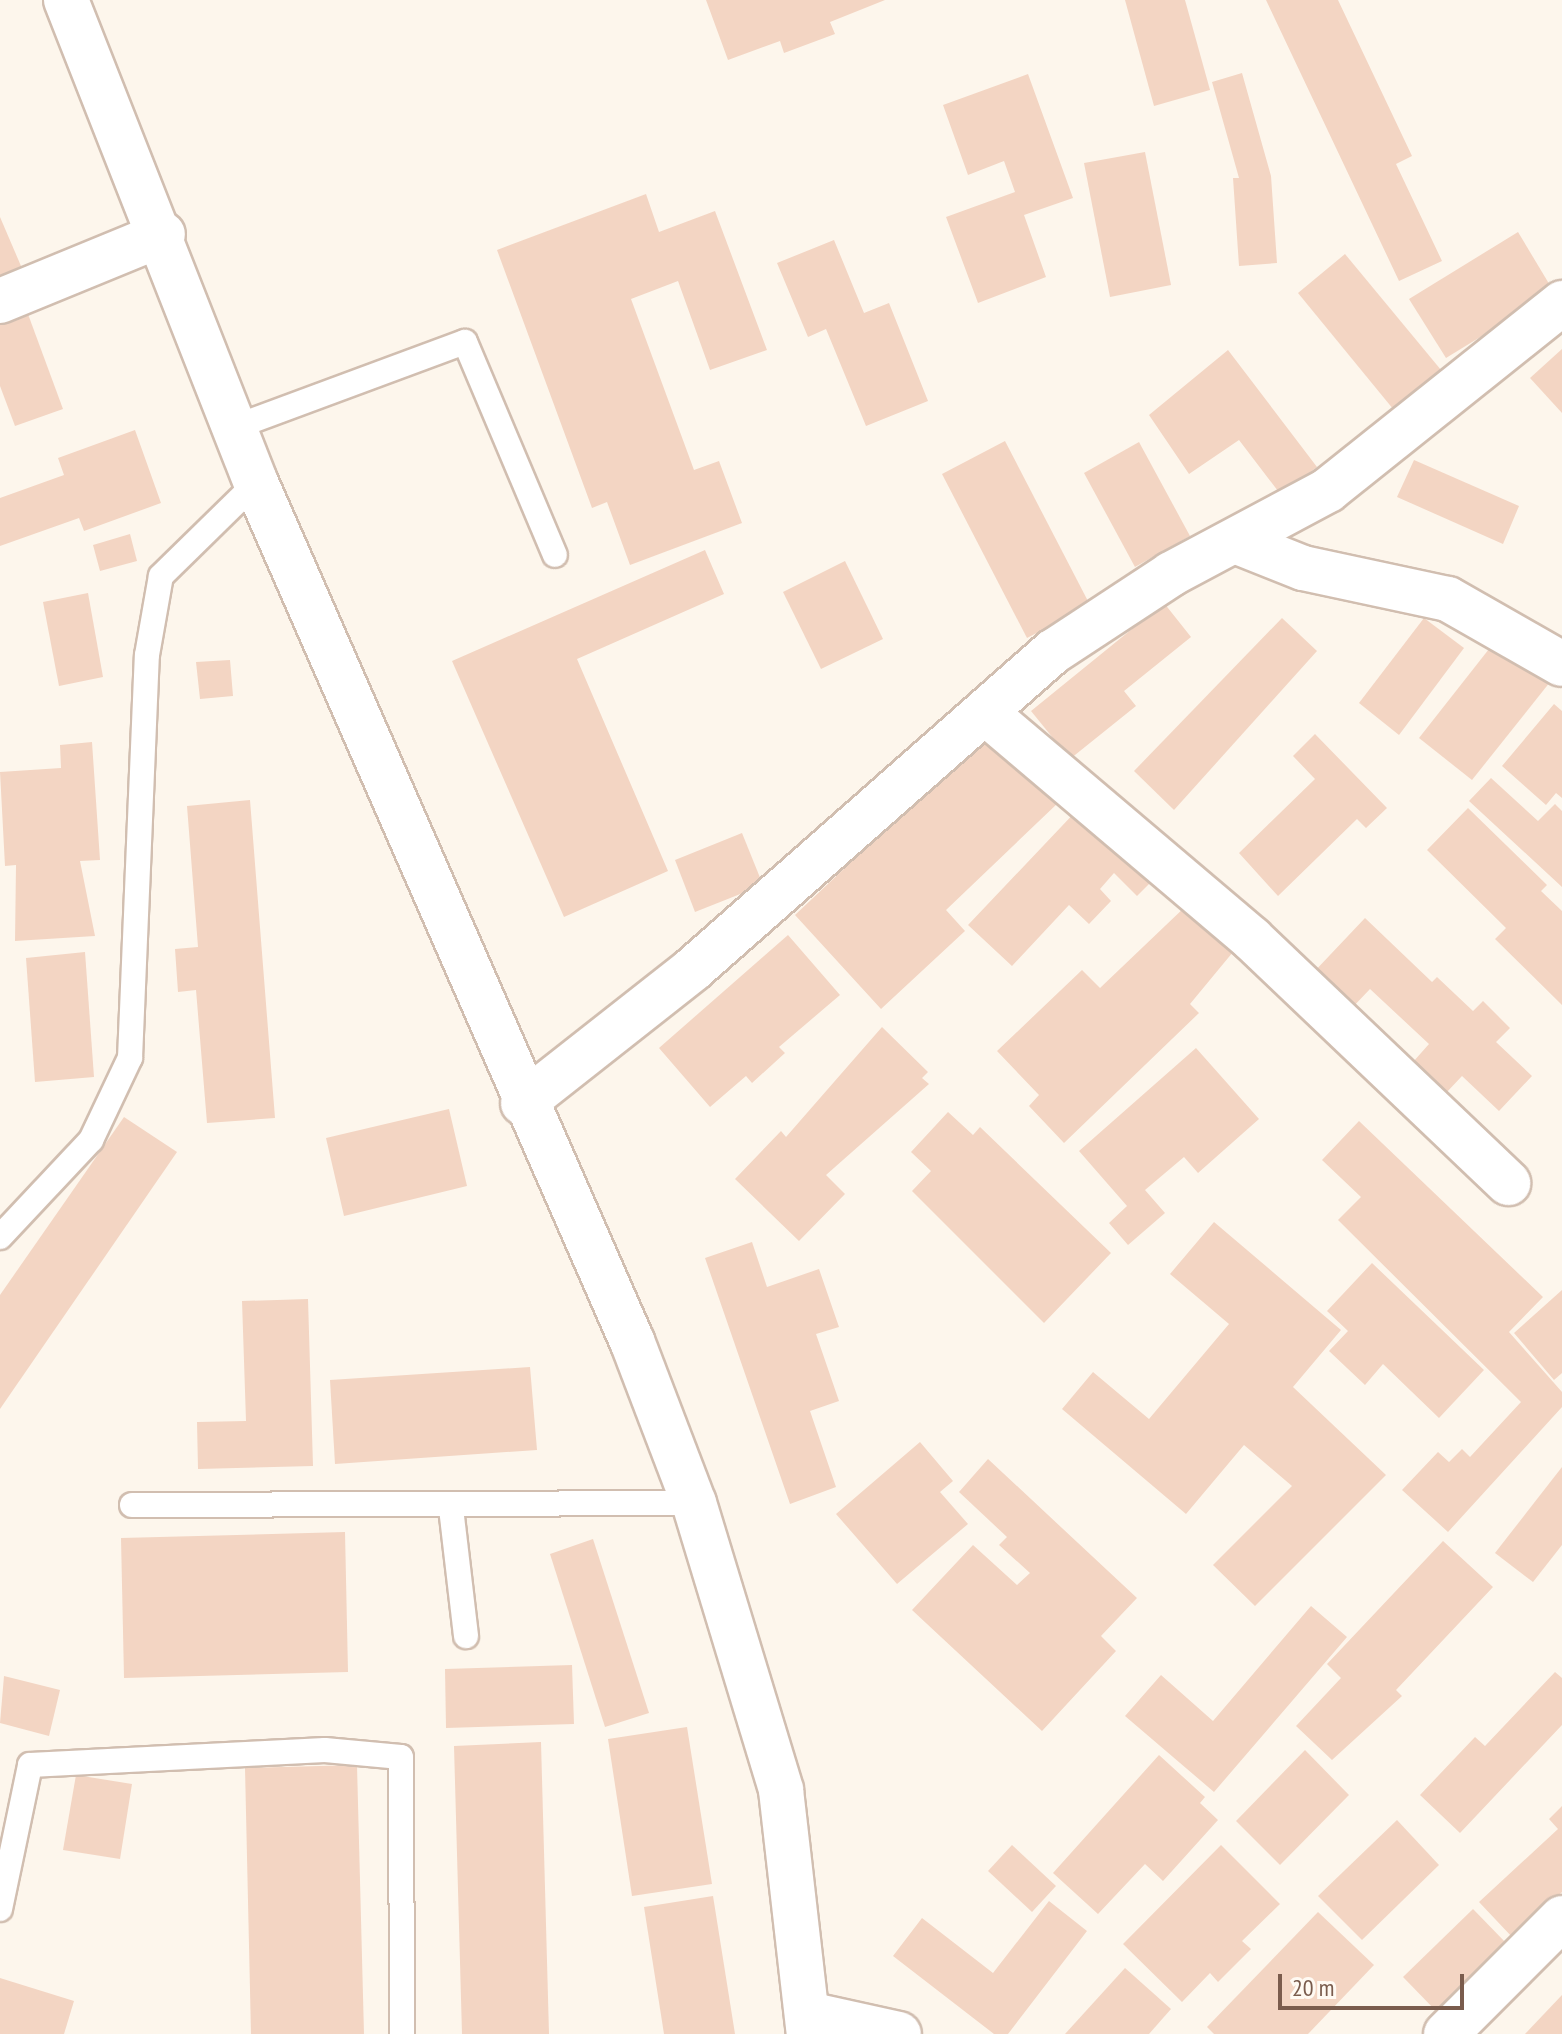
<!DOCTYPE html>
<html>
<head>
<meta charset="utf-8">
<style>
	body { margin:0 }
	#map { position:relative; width:1562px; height:2034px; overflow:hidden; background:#fdf6ec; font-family:"PT Sans Narrow",sans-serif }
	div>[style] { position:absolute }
	.building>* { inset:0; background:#f3d5c3 }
	.roads { filter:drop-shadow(2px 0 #d1beb0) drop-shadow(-2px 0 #d1beb0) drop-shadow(0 2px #d1beb0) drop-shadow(0 -2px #d1beb0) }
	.lane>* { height:24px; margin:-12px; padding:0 12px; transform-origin:12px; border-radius:12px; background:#fff }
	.street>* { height:44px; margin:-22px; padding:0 22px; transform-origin:22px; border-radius:22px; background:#fff }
	.secondary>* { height:44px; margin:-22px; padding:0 22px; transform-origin:22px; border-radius:22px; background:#fff }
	span { translate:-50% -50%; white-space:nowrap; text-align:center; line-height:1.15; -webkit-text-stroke:6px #fffaf3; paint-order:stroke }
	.scale { position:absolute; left:1278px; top:1974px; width:186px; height:36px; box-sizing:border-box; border:4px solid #7a5c4d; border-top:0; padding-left:10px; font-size:24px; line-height:28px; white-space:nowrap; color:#7a5c4d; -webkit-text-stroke:6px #fffaf3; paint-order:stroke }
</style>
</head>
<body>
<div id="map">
	<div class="building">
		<i style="clip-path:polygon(706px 0,885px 0,830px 22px,835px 34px,784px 53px,780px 41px,728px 60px)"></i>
		<i style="clip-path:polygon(1125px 0,1185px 0,1210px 90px,1154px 106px)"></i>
		<i style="clip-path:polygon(1266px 0,1338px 0,1412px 156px,1396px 164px,1442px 261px,1399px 281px)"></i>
		<i style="clip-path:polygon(1242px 73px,1271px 176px,1277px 263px,1239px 266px,1233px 178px,1239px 178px,1212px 82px)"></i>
		<i style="clip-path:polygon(1028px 74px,1073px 198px,1024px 215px,1046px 277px,978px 303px,946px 217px,1015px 192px,1004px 161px,968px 175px,943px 105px)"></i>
		<i style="clip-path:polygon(1145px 152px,1171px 285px,1110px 297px,1084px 163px)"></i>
		<i style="clip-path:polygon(646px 194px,659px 232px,715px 211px,767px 350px,710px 370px,678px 281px,631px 299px,694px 470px,719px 461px,742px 523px,630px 565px,607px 502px,592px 508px,497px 250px)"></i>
		<i style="clip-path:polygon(0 217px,24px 273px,0 283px)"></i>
		<i style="clip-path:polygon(1518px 232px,1554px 292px,1446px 358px,1409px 299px)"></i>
		<i style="clip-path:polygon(834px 240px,864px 313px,889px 303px,928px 401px,866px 426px,826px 329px,808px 337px,777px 263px)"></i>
		<i style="clip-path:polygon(1345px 254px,1446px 376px,1398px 415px,1298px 293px)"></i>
		<i style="clip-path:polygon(25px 306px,63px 409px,15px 426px,0 386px,0 315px)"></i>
		<i style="clip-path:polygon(1562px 349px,1562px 413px,1530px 378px)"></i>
		<i style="clip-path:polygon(1228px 350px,1317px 467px,1281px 495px,1239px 440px,1189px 474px,1149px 415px)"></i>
		<i style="clip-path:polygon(135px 430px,161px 503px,84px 531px,79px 518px,0 546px,0 498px,64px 475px,58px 458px)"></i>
		<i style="clip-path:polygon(1005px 441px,1090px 605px,1027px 638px,942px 474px)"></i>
		<i style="clip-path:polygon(1139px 442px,1190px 536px,1135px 567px,1084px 473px)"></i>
		<i style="clip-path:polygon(1414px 460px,1519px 506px,1503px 544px,1397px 497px)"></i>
		<i style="clip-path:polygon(130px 534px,137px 561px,100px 571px,93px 545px)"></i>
		<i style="clip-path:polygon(705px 550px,724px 594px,577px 659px,668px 871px,564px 917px,452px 661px)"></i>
		<i style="clip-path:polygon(845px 561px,883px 639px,821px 669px,783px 592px)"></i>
		<i style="clip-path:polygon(88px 593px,103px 677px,59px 686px,43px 602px)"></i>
		<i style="clip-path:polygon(1164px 603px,1191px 637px,1124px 691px,1136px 706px,1070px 759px,1031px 711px)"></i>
		<i style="clip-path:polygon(1282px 618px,1317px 651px,1174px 810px,1134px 771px)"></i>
		<i style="clip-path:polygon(1424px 618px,1464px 648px,1399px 735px,1359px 703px)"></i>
		<i style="clip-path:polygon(1500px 635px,1554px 677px,1472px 780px,1419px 738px)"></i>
		<i style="clip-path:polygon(230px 660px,233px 696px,200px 699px,196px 662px)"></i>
		<i style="clip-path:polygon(1554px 704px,1562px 711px,1562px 798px,1556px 793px,1546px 805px,1502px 766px)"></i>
		<i style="clip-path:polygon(990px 731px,1059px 802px,946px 910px,965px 931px,881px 1009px,795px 915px)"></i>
		<i style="clip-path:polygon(1315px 734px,1387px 808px,1366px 828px,1357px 819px,1278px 896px,1239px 853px,1315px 779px,1293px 756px)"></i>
		<i style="clip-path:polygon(92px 742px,100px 860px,80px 861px,95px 936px,15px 941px,16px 865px,5px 866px,0 772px,61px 768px,60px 745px)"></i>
		<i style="clip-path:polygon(1491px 778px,1538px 821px,1555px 804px,1562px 811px,1562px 887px,1469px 801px)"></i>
		<i style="clip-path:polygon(250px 800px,275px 1118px,207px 1123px,196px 990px,178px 992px,175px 949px,198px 947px,187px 806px)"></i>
		<i style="clip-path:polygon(1079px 808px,1154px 879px,1137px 896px,1114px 873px,1100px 889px,1111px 901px,1089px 924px,1069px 905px,1012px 966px,968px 925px)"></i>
		<i style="clip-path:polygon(1468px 808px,1547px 885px,1541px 891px,1562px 911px,1562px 1005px,1495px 939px,1506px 928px,1427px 850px)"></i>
		<i style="clip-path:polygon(742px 833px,763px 885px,695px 912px,675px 860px)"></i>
		<i style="clip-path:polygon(1187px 905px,1233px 952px,1190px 1004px,1199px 1013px,1064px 1143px,1029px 1106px,1039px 1095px,997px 1051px,1082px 970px,1100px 988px)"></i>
		<i style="clip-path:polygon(1365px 918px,1432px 982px,1437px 977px,1473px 1011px,1483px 1001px,1510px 1028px,1496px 1042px,1532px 1076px,1499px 1111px,1462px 1076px,1446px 1093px,1413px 1062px,1429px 1044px,1370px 989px,1350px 1010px,1312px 974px)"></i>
		<i style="clip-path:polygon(788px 935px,840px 995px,779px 1047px,785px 1053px,752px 1083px,746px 1076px,710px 1107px,659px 1048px)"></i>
		<i style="clip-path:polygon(85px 952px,94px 1077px,35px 1082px,26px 958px)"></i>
		<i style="clip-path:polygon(882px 1027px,928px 1072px,922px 1078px,929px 1084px,826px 1175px,845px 1194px,799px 1241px,735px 1179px,781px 1131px,786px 1137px)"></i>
		<i style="clip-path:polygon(1196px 1048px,1259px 1119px,1198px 1173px,1184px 1157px,1145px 1190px,1165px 1213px,1128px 1245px,1109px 1223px,1127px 1206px,1079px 1151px)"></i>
		<i style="clip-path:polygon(449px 1109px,467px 1186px,344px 1216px,326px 1138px)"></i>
		<i style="clip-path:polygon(948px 1112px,973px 1135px,980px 1127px,1111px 1253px,1044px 1323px,912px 1191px,931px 1171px,911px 1152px)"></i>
		<i style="clip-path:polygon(124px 1117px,177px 1152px,0 1409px,0 1295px)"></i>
		<i style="clip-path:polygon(1359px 1121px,1543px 1297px,1509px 1332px,1562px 1392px,1562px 1407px,1448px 1532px,1402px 1490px,1438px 1452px,1449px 1462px,1462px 1449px,1470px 1457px,1521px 1402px,1338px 1220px,1361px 1197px,1322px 1160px)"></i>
		<i style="clip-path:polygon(1214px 1222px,1341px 1330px,1293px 1387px,1386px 1475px,1255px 1606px,1213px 1565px,1292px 1486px,1244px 1445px,1186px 1514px,1062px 1409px,1093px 1372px,1149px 1419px,1229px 1324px,1170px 1274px)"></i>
		<i style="clip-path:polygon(752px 1242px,767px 1287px,819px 1269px,839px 1327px,816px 1334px,839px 1401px,810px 1411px,836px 1487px,790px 1504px,705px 1258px)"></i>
		<i style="clip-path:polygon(1372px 1263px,1484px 1370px,1439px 1418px,1383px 1364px,1365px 1385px,1329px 1351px,1348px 1331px,1327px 1311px)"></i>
		<i style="clip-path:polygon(1562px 1290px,1562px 1373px,1554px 1380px,1514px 1333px)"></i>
		<i style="clip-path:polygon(308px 1299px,313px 1466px,198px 1469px,197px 1422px,246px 1421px,242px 1301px)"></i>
		<i style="clip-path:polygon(530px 1367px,537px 1450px,335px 1464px,330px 1380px)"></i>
		<i style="clip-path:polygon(920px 1442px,953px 1481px,940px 1492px,968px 1524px,897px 1584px,836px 1514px)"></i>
		<i style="clip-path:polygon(988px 1459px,1137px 1598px,1101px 1636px,1116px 1651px,1042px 1731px,912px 1610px,973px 1545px,1017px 1585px,1030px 1573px,999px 1545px,1007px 1537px,959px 1492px)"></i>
		<i style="clip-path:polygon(1562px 1467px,1562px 1545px,1533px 1582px,1495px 1553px)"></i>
		<i style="clip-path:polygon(345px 1532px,348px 1672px,124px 1678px,121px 1538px)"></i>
		<i style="clip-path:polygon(593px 1539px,649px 1713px,605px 1727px,550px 1554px)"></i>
		<i style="clip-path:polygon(1443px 1541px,1493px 1587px,1396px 1690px,1402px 1696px,1332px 1760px,1296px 1726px,1341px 1678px,1327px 1664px)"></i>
		<i style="clip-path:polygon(1311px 1606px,1347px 1637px,1214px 1792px,1125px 1716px,1161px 1675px,1213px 1721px)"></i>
		<i style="clip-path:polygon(572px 1665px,574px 1724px,446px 1728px,445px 1669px)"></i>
		<i style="clip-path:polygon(1555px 1672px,1562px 1678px,1562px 1725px,1460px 1833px,1420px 1795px,1475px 1737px,1485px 1746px)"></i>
		<i style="clip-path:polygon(4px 1676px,60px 1690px,49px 1736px,0 1723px)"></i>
		<i style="clip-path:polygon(687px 1727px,712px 1884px,632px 1896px,608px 1739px)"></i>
		<i style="clip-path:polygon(541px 1742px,549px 2034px,462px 2034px,454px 1746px)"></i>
		<i style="clip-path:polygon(1305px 1750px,1349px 1795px,1280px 1865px,1236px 1821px)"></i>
		<i style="clip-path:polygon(1159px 1755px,1205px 1797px,1200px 1803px,1218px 1820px,1163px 1881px,1145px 1864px,1098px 1914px,1053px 1873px)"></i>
		<i style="clip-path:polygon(357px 1765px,364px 2034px,251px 2034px,245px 1768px)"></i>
		<i style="clip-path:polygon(76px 1775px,132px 1784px,120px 1859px,63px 1850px)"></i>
		<i style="clip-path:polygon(1562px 1806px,1562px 1892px,1513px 1938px,1479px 1902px,1558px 1829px,1549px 1819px)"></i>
		<i style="clip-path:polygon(1397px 1820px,1439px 1865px,1362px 1940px,1318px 1896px)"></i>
		<i style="clip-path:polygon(1012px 1845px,1056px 1886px,1032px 1912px,988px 1871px)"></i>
		<i style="clip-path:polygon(1221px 1845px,1280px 1904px,1242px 1941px,1251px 1949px,1218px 1982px,1210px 1973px,1182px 2002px,1123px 1944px)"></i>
		<i style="clip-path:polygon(713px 1896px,735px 2034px,664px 2034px,644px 1907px)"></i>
		<i style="clip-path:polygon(1049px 1901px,1087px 1931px,1008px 2034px,994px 2034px,893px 1956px,922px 1918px,993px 1973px)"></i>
		<i style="clip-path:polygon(1473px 1909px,1508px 1945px,1438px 2013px,1403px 1977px)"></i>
		<i style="clip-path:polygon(1318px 1912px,1374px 1965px,1308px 2034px,1214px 2034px,1207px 2027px)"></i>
		<i style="clip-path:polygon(1125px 1968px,1171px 2009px,1149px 2034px,1065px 2034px)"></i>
		<i style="clip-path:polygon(0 1978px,74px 2001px,64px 2034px,0 2034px)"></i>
		<i style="clip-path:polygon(1562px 1995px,1562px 2034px,1525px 2034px)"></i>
	</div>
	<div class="roads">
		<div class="lane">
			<i style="left:235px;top:427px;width:245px;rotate:-20.3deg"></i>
			<i style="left:465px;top:342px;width:231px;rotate:67.1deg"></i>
			<i style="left:0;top:1237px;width:133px;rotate:-46.8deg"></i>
			<i style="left:91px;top:1140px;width:91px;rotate:-64.6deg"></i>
			<i style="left:130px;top:1058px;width:403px;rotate:-87.6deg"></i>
			<i style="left:147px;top:655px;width:80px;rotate:-80deg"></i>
			<i style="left:161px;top:576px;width:133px;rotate:-44.4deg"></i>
			<i style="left:132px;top:1505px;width:562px;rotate:-0.2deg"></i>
			<i style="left:451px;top:1508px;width:129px;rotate:83.3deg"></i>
			<i style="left:0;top:1909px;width:147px;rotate:-78.2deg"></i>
			<i style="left:30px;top:1765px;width:295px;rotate:-2.9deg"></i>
			<i style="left:325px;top:1750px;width:76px;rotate:5.3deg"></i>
			<i style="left:401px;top:1757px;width:277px;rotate:89.8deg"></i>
		</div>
		<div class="street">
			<i style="left:0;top:301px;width:176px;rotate:-22.3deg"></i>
			<i style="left:1235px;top:541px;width:73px;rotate:21.7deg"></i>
			<i style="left:1303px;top:568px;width:148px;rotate:12.1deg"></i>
			<i style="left:1448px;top:599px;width:131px;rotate:29.7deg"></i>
			<i style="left:988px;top:715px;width:346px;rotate:40.3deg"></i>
			<i style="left:1252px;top:939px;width:354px;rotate:43.6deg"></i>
			<i style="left:523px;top:1103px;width:216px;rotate:-38.2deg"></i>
			<i style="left:693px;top:969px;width:481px;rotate:-41.4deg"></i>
			<i style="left:1054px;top:651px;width:140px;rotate:-33.3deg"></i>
			<i style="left:1171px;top:574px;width:178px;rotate:-28.1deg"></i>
			<i style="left:1328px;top:490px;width:300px;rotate:-38.6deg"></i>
			<i style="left:808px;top:2014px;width:93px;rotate:12.4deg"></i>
			<i style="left:1446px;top:2034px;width:164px;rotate:-45deg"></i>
		</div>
		<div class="secondary">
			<i style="left:66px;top:0;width:519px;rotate:68.53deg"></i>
			<i style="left:256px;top:483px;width:937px;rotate:66.34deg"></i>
			<i style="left:632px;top:1341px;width:173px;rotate:69.1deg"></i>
			<i style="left:694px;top:1503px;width:300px;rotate:73.1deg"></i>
			<i style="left:781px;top:1790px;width:246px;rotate:83.5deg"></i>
		</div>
	</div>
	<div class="scale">20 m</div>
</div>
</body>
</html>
